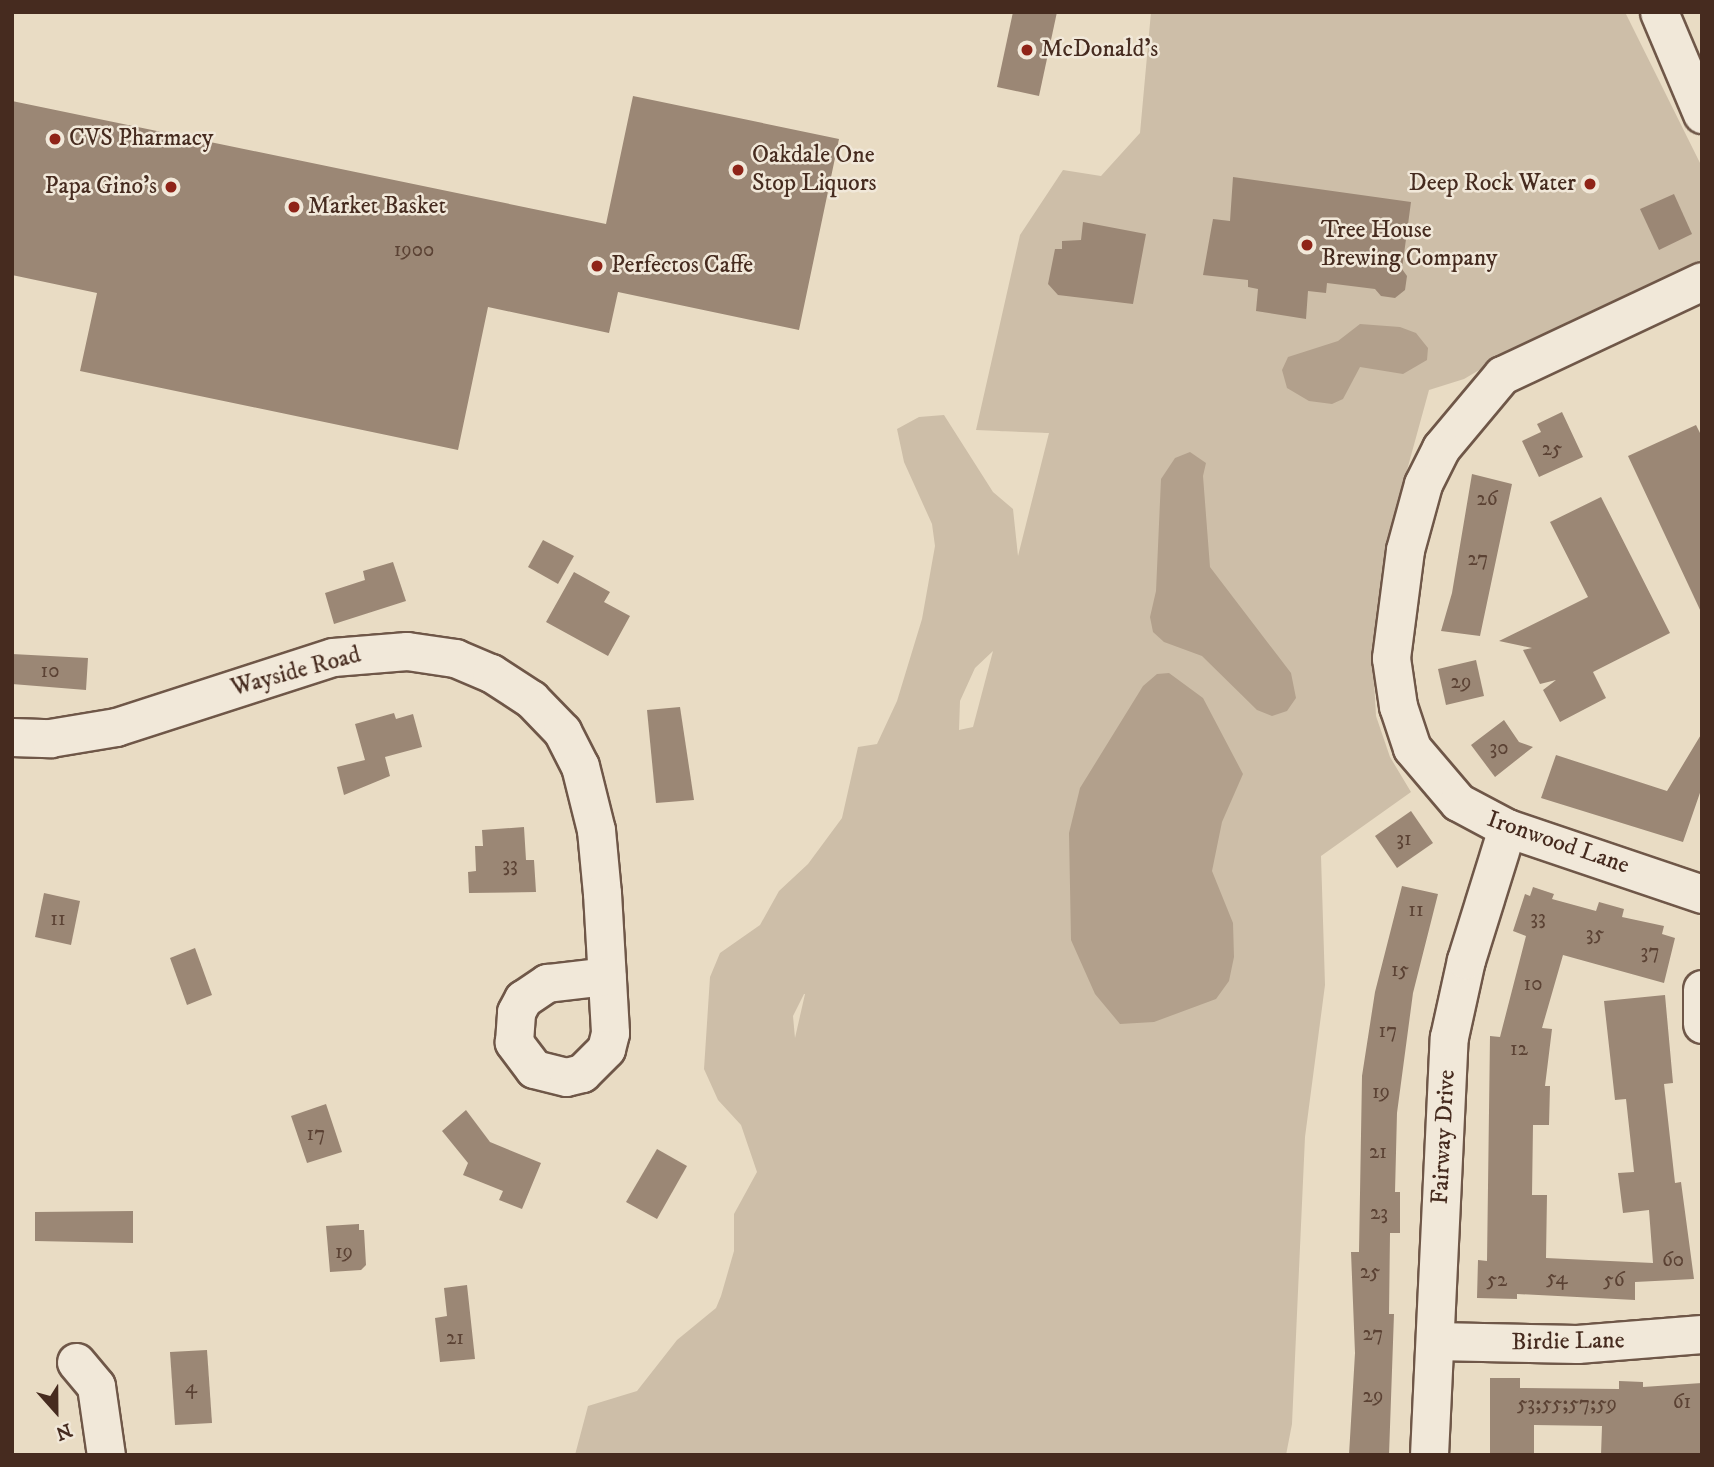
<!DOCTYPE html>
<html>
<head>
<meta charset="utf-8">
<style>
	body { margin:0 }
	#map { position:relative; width:1714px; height:1467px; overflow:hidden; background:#e9dcc4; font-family:"IM FELL DW Pica",serif }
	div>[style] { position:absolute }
	.green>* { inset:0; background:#cdbea8 }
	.water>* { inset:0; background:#b2a08c }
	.building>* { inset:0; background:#9b8775 }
	.roads { filter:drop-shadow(2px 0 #6f5748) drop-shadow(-2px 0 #6f5748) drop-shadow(0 2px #6f5748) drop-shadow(0 -2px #6f5748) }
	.minor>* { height:37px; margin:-18.5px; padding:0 18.5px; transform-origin:18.5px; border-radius:18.5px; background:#f1e8d9 }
	.dots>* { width:19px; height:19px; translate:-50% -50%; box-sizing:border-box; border:4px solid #f1e8d9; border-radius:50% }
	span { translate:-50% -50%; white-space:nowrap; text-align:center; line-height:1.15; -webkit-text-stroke:5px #f1e8d9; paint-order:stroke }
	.number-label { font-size:21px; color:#5b4234 }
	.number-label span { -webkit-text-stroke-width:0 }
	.poi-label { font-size:24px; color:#462b1f }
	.left { translate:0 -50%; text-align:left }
	.right { translate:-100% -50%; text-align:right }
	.street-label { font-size:24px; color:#462b1f }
	.frame { position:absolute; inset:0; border:14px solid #462b1f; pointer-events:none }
	.north { position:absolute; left:21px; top:1376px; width:70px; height:70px; -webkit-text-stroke:5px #f1e8d9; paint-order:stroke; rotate:159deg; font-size:19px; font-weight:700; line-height:28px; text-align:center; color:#462b1f }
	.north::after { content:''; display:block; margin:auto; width:24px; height:32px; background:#462b1f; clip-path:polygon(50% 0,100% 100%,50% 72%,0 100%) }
</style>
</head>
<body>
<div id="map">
	<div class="green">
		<i style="clip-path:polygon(evenodd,1151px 12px,1625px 12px,1702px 167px,1702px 259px,1532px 339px,1464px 379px,1429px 390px,1398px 503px,1372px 646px,1376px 716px,1390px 757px,1411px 792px,1321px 856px,1325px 985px,1305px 1137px,1292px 1424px,1286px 1455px,575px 1455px,588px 1406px,637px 1391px,677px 1340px,716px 1308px,721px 1296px,734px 1251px,734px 1214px,757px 1172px,741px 1125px,718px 1100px,704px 1069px,710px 977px,720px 953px,760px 925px,779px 891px,808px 864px,842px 818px,858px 747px,877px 744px,897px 701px,922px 619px,935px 546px,932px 524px,904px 462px,897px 429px,919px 417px,944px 415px,993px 492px,1013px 509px,1018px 556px,1049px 433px,976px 430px,1020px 235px,1063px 170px,1101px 176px,1140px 133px,1151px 12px,993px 651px,973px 727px,959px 730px,960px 701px,975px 668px,993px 651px,1151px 12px,804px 994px,805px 994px,795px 1038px,793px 1016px,804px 994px)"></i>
	</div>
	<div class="water">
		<i style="clip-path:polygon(1360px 324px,1400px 327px,1416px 333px,1428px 348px,1427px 360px,1403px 374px,1360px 367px,1343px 399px,1332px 404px,1309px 401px,1287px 388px,1282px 370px,1288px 357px,1338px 341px)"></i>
		<i style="clip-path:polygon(1190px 452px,1206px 463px,1203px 476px,1210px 567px,1291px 673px,1296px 698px,1287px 711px,1272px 716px,1257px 710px,1202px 656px,1164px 642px,1153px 632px,1150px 617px,1156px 591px,1161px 479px,1175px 458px)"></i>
		<i style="clip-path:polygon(1169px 673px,1203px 698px,1243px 774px,1222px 822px,1212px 871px,1233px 923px,1234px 957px,1229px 981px,1216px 999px,1154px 1022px,1120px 1024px,1095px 994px,1071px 940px,1069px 833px,1080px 788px,1143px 686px,1157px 674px)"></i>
	</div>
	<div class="building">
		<i style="clip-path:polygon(1013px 12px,1057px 12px,1039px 96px,997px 87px)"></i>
		<i style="clip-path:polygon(633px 96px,839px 139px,799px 330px,618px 292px,609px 333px,488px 307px,458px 450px,80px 371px,97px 293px,12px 275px,12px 101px,606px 224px)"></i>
		<i style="clip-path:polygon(1233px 177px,1411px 202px,1402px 269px,1407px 276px,1405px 290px,1395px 298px,1381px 296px,1375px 289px,1327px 283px,1326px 293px,1308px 291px,1306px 319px,1256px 311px,1258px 289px,1248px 287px,1248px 280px,1203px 275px,1213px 219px,1230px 221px)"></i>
		<i style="clip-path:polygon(1674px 194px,1692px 234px,1659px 250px,1640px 209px)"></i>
		<i style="clip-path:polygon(1083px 222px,1146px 234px,1133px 304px,1058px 295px,1048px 284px,1055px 249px,1062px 249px,1062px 241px,1081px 240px)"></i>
		<i style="clip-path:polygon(1562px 412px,1583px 457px,1539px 477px,1522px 441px,1541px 432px,1537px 424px)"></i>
		<i style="clip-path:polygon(1696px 425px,1702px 437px,1702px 614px,1628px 456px)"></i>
		<i style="clip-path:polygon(1472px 474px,1512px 484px,1480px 636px,1441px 631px,1452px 593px)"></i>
		<i style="clip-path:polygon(1601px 497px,1670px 633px,1593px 672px,1606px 698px,1560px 722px,1543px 690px,1556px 680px,1540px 684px,1523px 650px,1532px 648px,1499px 641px,1588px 597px,1550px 522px)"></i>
		<i style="clip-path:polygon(543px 540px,574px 556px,558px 584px,528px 567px)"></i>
		<i style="clip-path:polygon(393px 562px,406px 601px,334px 624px,325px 593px,365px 580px,363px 571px)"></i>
		<i style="clip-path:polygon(574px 572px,610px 592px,604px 602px,630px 616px,608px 656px,546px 622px)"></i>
		<i style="clip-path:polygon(12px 654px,88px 658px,86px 690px,12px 684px)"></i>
		<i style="clip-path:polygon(1476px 660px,1484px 696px,1446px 705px,1438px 669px)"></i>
		<i style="clip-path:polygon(680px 707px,694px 800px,656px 803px,647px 710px)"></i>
		<i style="clip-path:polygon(394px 713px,396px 719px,413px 714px,422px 747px,385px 757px,390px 776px,344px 795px,337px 767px,365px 760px,355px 724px)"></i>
		<i style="clip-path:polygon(1504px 720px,1519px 742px,1533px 747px,1495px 777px,1471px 745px)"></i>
		<i style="clip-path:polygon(1702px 733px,1702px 787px,1683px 842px,1541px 798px,1556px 755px,1667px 791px)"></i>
		<i style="clip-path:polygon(1411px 811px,1433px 843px,1397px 868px,1375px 836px)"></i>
		<i style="clip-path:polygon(524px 827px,526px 860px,534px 860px,536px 892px,469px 893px,468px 872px,476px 871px,475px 846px,483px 846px,482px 830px)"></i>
		<i style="clip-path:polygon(1402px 886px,1438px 894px,1413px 993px,1397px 1113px,1395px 1192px,1400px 1192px,1400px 1233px,1390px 1233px,1389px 1314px,1394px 1314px,1389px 1455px,1349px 1455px,1355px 1353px,1351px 1252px,1359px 1252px,1362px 1076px,1375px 992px)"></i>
		<i style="clip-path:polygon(1533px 887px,1554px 894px,1552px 899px,1596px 911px,1599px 902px,1624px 909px,1622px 917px,1664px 926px,1662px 934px,1675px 938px,1664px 983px,1563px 955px,1542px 1028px,1552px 1029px,1545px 1086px,1550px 1086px,1549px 1125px,1533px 1125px,1532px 1195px,1547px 1195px,1546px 1258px,1653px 1263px,1649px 1210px,1623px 1213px,1618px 1173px,1634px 1172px,1626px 1099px,1615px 1100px,1604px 1001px,1665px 995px,1673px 1083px,1664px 1084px,1675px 1183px,1681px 1182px,1694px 1279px,1635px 1282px,1635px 1300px,1517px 1294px,1517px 1299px,1477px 1298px,1478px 1260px,1487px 1261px,1490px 1036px,1500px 1037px,1526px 936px,1513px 931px,1525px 894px,1530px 896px)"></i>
		<i style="clip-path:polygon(44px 893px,80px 901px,71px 945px,35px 937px)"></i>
		<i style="clip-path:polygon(195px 948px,212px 995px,187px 1005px,170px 958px)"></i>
		<i style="clip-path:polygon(326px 1104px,342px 1152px,307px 1163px,291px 1116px)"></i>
		<i style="clip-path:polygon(466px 1110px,490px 1142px,541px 1163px,522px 1209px,499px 1200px,503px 1191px,463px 1175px,468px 1163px,442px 1131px)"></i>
		<i style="clip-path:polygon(657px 1149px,687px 1166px,657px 1219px,626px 1202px)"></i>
		<i style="clip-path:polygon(133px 1211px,133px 1243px,35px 1241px,35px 1212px)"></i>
		<i style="clip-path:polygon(359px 1224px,359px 1230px,364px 1230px,366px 1265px,361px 1270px,330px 1272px,326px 1226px)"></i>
		<i style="clip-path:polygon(467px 1285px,475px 1359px,440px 1362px,435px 1318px,447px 1316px,444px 1288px)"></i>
		<i style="clip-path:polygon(207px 1350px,212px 1423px,175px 1425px,170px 1352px)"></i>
		<i style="clip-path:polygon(1490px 1378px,1520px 1378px,1520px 1388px,1619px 1389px,1619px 1381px,1643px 1382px,1643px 1387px,1702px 1383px,1702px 1455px,1601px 1455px,1602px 1426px,1534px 1425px,1534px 1455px,1490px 1455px)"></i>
	</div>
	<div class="roads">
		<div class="minor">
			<i style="left:1659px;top:12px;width:111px;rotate:67.1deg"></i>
			<i style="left:1702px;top:281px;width:221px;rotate:154.8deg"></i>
			<i style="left:1502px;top:375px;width:95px;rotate:129.9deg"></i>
			<i style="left:1441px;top:448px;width:40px;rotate:116.6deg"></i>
			<i style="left:1423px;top:484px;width:68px;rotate:105.3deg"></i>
			<i style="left:1405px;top:550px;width:109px;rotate:97.4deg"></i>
			<i style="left:1391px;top:658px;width:49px;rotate:81.7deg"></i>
			<i style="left:1398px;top:706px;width:44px;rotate:71.6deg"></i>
			<i style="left:1412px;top:748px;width:71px;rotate:49.6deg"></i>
			<i style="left:1458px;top:802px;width:55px;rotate:28deg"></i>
			<i style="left:1507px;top:828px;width:206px;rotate:18.7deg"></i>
			<i style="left:12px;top:737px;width:38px;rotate:2deg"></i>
			<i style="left:50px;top:738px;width:67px;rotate:-9.5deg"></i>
			<i style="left:116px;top:727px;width:228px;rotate:-17.9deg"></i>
			<i style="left:333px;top:657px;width:74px;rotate:-4.6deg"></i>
			<i style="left:407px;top:651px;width:49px;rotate:8.3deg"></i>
			<i style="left:455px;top:658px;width:39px;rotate:23deg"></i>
			<i style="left:491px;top:673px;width:48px;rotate:33deg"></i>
			<i style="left:531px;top:699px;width:45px;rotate:45.9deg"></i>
			<i style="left:562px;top:731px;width:39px;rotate:63deg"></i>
			<i style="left:580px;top:766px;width:66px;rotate:76deg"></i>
			<i style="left:596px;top:830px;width:63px;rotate:84.6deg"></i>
			<i style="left:602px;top:893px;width:140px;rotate:86.7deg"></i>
			<i style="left:610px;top:1033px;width:16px;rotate:104deg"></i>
			<i style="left:606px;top:1049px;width:34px;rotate:135deg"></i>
			<i style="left:582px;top:1073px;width:16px;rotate:166deg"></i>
			<i style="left:566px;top:1077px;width:33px;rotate:-166deg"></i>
			<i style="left:534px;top:1069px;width:34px;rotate:-127deg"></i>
			<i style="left:514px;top:1042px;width:30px;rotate:-86deg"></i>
			<i style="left:516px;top:1012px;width:15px;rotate:-62deg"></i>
			<i style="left:523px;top:999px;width:29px;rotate:-34deg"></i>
			<i style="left:547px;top:983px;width:60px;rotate:-6.7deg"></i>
			<i style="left:1702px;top:989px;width:35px;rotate:90deg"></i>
			<i style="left:1435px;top:1341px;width:142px;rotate:1.2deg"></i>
			<i style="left:1577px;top:1344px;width:125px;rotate:-4.6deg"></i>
			<i style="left:76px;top:1362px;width:31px;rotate:50deg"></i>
			<i style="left:96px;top:1386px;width:70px;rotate:81.8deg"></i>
			<i style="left:1429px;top:1455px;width:418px;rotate:-87.3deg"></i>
			<i style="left:1449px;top:1037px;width:79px;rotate:-77.6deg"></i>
			<i style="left:1466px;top:960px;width:138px;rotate:-72.7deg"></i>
		</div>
	</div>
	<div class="dots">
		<i style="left:1027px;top:50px;background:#8f2418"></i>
		<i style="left:55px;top:139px;background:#8f2418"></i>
		<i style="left:738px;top:170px;background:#8f2418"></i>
		<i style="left:1590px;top:184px;background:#8f2418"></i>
		<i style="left:171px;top:187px;background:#8f2418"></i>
		<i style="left:294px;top:207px;background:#8f2418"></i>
		<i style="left:1307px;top:245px;background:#8f2418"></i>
		<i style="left:597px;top:266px;background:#8f2418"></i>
	</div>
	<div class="number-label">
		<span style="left:414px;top:250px">1900</span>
		<span style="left:1552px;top:449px">25</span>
		<span style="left:1487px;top:499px">26</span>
		<span style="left:1478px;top:559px">27</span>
		<span style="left:50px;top:671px">10</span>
		<span style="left:1461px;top:682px">29</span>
		<span style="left:1499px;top:748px">30</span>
		<span style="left:1404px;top:839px">31</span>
		<span style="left:510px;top:865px">33</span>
		<span style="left:1416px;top:910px">11</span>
		<span style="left:1538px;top:918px">33</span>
		<span style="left:58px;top:919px">11</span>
		<span style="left:1595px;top:934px">35</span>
		<span style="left:1650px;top:952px">37</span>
		<span style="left:1400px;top:970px">15</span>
		<span style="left:1533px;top:984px">10</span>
		<span style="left:1388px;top:1031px">17</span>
		<span style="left:1519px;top:1049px">12</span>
		<span style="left:1381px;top:1092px">19</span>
		<span style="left:316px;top:1134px">17</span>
		<span style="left:1378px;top:1152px">21</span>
		<span style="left:1379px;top:1213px">23</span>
		<span style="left:344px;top:1252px">19</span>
		<span style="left:1673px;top:1260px">60</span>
		<span style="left:1370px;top:1272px">25</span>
		<span style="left:1557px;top:1278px">54</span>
		<span style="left:1497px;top:1280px">52</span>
		<span style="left:1614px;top:1280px">56</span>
		<span style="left:1373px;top:1334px">27</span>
		<span style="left:455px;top:1338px">21</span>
		<span style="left:191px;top:1387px">4</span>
		<span style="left:1373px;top:1396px">29</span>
		<span style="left:1682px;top:1402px">61</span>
		<span style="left:1567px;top:1404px">53;55;57;59</span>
	</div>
	<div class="poi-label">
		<span class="left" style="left:1041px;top:50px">McDonald's</span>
		<span class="left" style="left:69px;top:139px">CVS Pharmacy</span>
		<span class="left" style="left:752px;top:170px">Oakdale One<br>Stop Liquors</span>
		<span class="right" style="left:1576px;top:184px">Deep Rock Water</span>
		<span class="right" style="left:157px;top:187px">Papa Gino's</span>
		<span class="left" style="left:308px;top:207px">Market Basket</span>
		<span class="left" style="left:1321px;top:245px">Tree House<br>Brewing Company</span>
		<span class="left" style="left:611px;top:266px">Perfectos Caffe</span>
	</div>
	<div class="street-label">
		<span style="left:296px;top:672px;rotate:-15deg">Wayside Road</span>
		<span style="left:1558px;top:843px;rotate:19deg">Ironwood Lane</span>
		<span style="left:1444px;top:1137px;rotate:-87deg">Fairway Drive</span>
		<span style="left:1568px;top:1342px;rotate:-1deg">Birdie Lane</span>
	</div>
	<div class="frame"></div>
	<div class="north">N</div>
</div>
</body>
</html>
